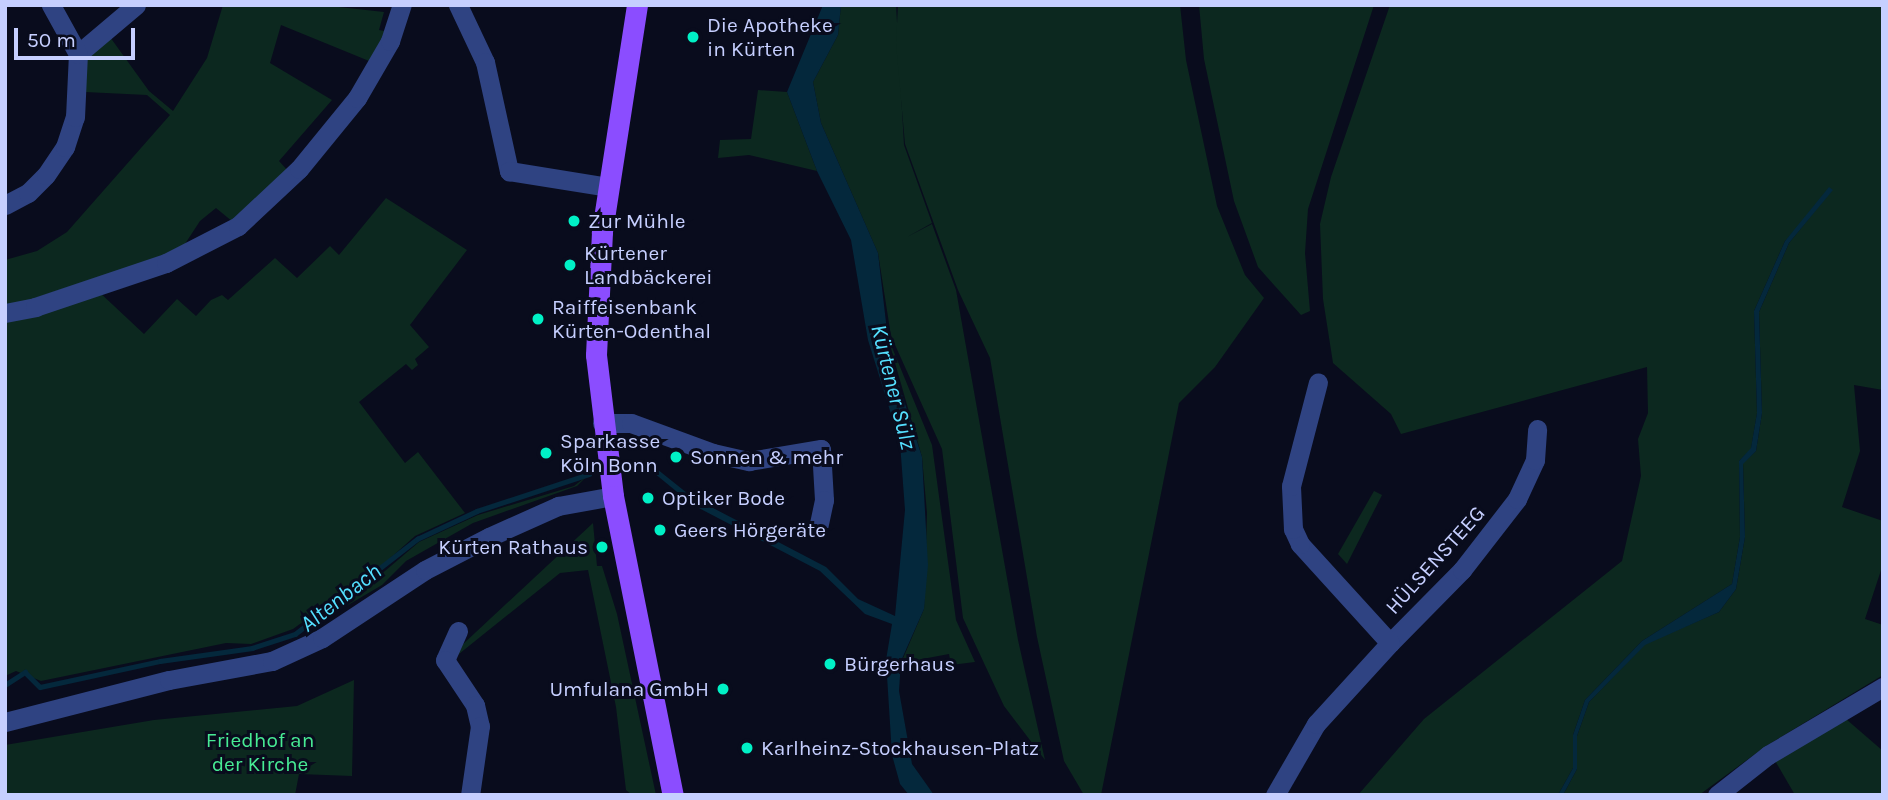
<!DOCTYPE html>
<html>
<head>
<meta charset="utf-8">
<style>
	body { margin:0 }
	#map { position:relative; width:1888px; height:800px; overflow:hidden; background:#090c1d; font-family:Karla,sans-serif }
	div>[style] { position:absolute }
	.green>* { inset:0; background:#0c281f }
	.water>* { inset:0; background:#04283c }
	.stream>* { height:4.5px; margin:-2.25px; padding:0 2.25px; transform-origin:2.25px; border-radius:2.25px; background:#04283c }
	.minor>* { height:19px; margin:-9.5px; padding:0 9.5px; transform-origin:9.5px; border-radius:9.5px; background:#2f4382 }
	.major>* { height:21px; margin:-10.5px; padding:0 10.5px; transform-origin:10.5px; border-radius:10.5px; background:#8b4dff }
	.dots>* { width:19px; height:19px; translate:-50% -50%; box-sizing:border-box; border:4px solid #090c1d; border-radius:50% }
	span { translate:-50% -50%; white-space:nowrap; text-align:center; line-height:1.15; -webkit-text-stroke:6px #090c1d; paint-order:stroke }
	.poi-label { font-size:21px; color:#c6cfff }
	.left { translate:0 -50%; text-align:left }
	.right { translate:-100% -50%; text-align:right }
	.street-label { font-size:21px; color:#c6cfff }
	.park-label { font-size:21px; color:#47ea94 }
	.water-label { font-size:23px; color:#54dfff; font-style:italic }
	.frame { position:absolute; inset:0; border:7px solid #c6cfff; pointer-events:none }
	.scale { position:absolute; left:14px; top:28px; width:121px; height:32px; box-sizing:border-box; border:4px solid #c6cfff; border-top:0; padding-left:9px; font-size:21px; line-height:24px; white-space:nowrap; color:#c6cfff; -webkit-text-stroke:5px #090c1d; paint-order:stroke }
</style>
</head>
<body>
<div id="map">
	<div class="green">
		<i style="clip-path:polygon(223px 5px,321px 5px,384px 12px,379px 30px,390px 32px,374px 63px,281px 25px,270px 63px,332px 100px,279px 161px,289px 172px,233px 222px,216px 208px,200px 221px,181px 250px,5px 308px,5px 260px,37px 251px,67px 232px,170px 115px,147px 95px,85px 92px,82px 61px,110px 37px,149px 91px,173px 111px,207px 58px)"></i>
		<i style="clip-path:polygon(841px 5px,896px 5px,904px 145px,932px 223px,907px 237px,932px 224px,956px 290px,1018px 640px,1045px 760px,1004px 706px,963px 618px,942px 449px,891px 336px,878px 253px,821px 123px,813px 82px,838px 35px)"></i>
		<i style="clip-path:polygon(898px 5px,1180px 5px,1186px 60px,1217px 206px,1245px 275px,1264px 298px,1215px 367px,1179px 403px,1101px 795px,1084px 795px,1064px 761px,1037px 637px,990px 358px,958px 290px,905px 144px,896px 43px)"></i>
		<i style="clip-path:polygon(1199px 5px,1374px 5px,1308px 209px,1305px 253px,1310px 311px,1301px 315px,1258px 267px,1234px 201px,1204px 59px)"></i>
		<i style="clip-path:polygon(1390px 5px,1883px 5px,1883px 390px,1854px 385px,1860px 451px,1842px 507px,1883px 521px,1883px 564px,1865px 619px,1883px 625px,1883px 675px,1766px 746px,1699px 795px,1563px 795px,1577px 769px,1577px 736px,1589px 702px,1645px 644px,1719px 612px,1736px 589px,1745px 537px,1743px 463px,1756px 451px,1762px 413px,1759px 312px,1789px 243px,1832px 190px,1785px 241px,1754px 311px,1757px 413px,1751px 449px,1739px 461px,1740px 537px,1732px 584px,1642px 641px,1585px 700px,1573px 735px,1573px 768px,1558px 795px,1358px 795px,1424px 719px,1622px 561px,1641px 476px,1638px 439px,1648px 413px,1647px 367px,1401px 434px,1391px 414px,1333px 363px,1323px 299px,1320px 224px,1331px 177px)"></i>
		<i style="clip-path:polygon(758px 90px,787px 92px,817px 171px,749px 155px,718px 158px,720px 140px,751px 139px)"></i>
		<i style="clip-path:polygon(386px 198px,467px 250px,410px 325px,429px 347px,415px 359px,418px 365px,412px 370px,406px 364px,359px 402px,405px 463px,418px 452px,465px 513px,415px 536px,387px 561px,293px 629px,251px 644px,226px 643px,41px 681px,16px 671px,5px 676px,5px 318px,97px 290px,144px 334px,177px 299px,196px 316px,211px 300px,222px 295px,228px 300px,275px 258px,297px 278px,330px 246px,339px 255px)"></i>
		<i style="clip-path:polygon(887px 335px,932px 445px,956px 620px,975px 662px,951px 665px,949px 654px,901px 663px,924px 609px,927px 513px,922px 457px)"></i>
		<i style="clip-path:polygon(587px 476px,577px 486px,473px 523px,406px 561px,382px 585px,338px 611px,419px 542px,478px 515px,574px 486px)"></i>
		<i style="clip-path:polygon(1374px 491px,1382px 495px,1347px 564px,1338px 554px)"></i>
		<i style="clip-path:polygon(593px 523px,597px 566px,602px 566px,617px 614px,656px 795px,632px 795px,626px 790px,616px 707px,588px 570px,560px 573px,454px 658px,461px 646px)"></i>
		<i style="clip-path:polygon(354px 680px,352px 776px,299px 774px,295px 795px,5px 795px,5px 745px,154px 720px,297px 706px)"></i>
		<i style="clip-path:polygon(1846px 719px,1883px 751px,1883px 795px,1795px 795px,1774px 759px)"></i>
	</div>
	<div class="water">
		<i style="clip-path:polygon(823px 5px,841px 5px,838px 35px,813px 82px,821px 123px,878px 253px,890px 357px,922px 457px,928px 565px,924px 609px,901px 661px,899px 691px,912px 764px,934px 795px,909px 795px,900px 784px,892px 755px,886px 660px,892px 624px,865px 614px,820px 571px,693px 505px,654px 473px,624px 467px,657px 469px,692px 497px,826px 567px,858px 599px,895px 616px,905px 510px,900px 443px,868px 340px,851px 240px,817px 171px,787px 92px)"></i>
		<i style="clip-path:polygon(1829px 187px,1833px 190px,1789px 243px,1759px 312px,1762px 413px,1756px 451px,1743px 464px,1745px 537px,1736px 589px,1719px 612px,1645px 645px,1589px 702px,1577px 736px,1577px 769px,1563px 795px,1558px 795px,1573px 768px,1573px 735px,1585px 700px,1642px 641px,1732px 584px,1740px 537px,1739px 461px,1751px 448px,1757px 413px,1754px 311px,1785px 241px)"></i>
	</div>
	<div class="stream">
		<i style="left:5px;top:685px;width:24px;rotate:-33deg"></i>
		<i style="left:25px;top:672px;width:21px;rotate:45deg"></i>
		<i style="left:40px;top:687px;width:123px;rotate:-12.2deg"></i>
		<i style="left:160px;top:661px;width:93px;rotate:-8deg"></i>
		<i style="left:252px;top:648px;width:45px;rotate:-18deg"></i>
		<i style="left:295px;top:634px;width:155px;rotate:-37.9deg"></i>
		<i style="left:417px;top:539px;width:66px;rotate:-25deg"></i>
		<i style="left:477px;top:511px;width:118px;rotate:-18.3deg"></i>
	</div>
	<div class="minor">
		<i style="left:458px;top:5px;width:63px;rotate:64.7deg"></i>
		<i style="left:485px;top:62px;width:112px;rotate:77.6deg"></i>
		<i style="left:509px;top:171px;width:100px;rotate:9.2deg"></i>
		<i style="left:78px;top:54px;width:76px;rotate:-40.2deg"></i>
		<i style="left:5px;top:205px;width:26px;rotate:-28deg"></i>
		<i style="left:28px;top:193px;width:25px;rotate:-45deg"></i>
		<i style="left:46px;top:175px;width:34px;rotate:-56deg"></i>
		<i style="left:65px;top:147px;width:32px;rotate:-72deg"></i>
		<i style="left:75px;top:117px;width:63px;rotate:-87.3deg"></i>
		<i style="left:78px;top:54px;width:56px;rotate:-118.9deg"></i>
		<i style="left:5px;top:313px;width:31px;rotate:-11deg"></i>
		<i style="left:35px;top:307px;width:138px;rotate:-18.6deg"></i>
		<i style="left:166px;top:263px;width:81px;rotate:-27.2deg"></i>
		<i style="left:238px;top:226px;width:83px;rotate:-43.1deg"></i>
		<i style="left:299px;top:169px;width:92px;rotate:-50.8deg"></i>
		<i style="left:357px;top:98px;width:66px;rotate:-59.9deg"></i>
		<i style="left:390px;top:41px;width:38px;rotate:-72deg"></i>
		<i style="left:602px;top:423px;width:29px"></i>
		<i style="left:631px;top:423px;width:87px;rotate:20.1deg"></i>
		<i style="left:713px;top:453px;width:37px;rotate:13deg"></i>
		<i style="left:749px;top:461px;width:73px;rotate:-9.5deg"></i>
		<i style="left:821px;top:449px;width:51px;rotate:86.6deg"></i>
		<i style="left:824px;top:500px;width:29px;rotate:102deg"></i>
		<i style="left:458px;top:631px;width:32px;rotate:114deg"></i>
		<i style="left:445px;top:660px;width:54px;rotate:56.3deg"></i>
		<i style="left:475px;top:705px;width:22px;rotate:77deg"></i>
		<i style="left:480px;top:726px;width:70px;rotate:98.2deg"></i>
		<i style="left:1390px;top:643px;width:103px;rotate:-45.4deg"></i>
		<i style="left:1462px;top:570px;width:90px;rotate:-52.2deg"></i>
		<i style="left:1517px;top:499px;width:43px;rotate:-65.2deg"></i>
		<i style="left:1535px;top:460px;width:31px;rotate:-86deg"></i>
		<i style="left:5px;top:722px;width:169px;rotate:-14.4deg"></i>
		<i style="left:169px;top:680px;width:105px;rotate:-10.5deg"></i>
		<i style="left:272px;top:661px;width:55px;rotate:-24.7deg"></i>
		<i style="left:322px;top:638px;width:123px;rotate:-33.4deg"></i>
		<i style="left:425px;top:570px;width:72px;rotate:-27.3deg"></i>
		<i style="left:489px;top:537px;width:76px;rotate:-24.2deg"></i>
		<i style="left:558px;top:506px;width:56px;rotate:-10.3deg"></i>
		<i style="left:1275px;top:795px;width:82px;rotate:-60deg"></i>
		<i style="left:1316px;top:724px;width:110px;rotate:-47.6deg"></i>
		<i style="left:1390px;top:643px;width:134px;rotate:-132.3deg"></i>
		<i style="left:1300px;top:544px;width:17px;rotate:-115deg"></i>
		<i style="left:1293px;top:529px;width:43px;rotate:-92.7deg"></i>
		<i style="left:1291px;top:486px;width:107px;rotate:-75.4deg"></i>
		<i style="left:1717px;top:795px;width:65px;rotate:-38.1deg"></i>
		<i style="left:1768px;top:755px;width:134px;rotate:-30.6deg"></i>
	</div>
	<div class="major">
		<i style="left:637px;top:5px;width:230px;rotate:98.8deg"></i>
		<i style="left:602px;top:232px;width:123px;rotate:92.8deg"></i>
		<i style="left:596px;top:355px;width:142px;rotate:83.1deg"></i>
		<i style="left:613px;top:496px;width:305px;rotate:78.7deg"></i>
	</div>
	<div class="dots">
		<i style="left:693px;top:37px;background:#00f1c6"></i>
		<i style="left:574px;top:221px;background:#00f1c6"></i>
		<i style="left:570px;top:265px;background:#00f1c6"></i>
		<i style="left:538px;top:319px;background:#00f1c6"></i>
		<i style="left:546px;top:453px;background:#00f1c6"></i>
		<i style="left:676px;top:457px;background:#00f1c6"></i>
		<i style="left:648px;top:498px;background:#00f1c6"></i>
		<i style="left:660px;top:530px;background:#00f1c6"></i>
		<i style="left:602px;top:547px;background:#00f1c6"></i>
		<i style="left:830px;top:664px;background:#00f1c6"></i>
		<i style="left:723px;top:689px;background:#00f1c6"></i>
		<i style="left:747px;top:748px;background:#00f1c6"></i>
	</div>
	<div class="poi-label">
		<span class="left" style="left:707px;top:37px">Die Apotheke<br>in Kürten</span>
		<span class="left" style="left:588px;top:221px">Zur Mühle</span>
		<span class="left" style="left:584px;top:265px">Kürtener<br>Landbäckerei</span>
		<span class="left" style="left:552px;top:319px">Raiffeisenbank<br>Kürten-Odenthal</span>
		<span class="left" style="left:560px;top:453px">Sparkasse<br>Köln Bonn</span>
		<span class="left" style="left:690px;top:457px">Sonnen &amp; mehr</span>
		<span class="left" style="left:662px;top:498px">Optiker Bode</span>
		<span class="left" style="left:674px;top:530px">Geers Hörgeräte</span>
		<span class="right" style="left:588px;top:547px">Kürten Rathaus</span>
		<span class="left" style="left:844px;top:664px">Bürgerhaus</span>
		<span class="right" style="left:709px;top:689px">Umfulana GmbH</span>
		<span class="left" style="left:761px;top:748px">Karlheinz-Stockhausen-Platz</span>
	</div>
	<div class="street-label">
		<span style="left:1435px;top:560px;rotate:-48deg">HÜLSENSTEEG</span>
	</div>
	<div class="park-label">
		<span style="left:260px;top:752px">Friedhof an<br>der Kirche</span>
	</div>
	<div class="water-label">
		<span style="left:893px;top:387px;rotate:76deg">Kürtener Sülz</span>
		<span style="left:341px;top:598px;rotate:-38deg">Altenbach</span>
	</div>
	<div class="frame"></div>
	<div class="scale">50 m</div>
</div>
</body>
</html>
